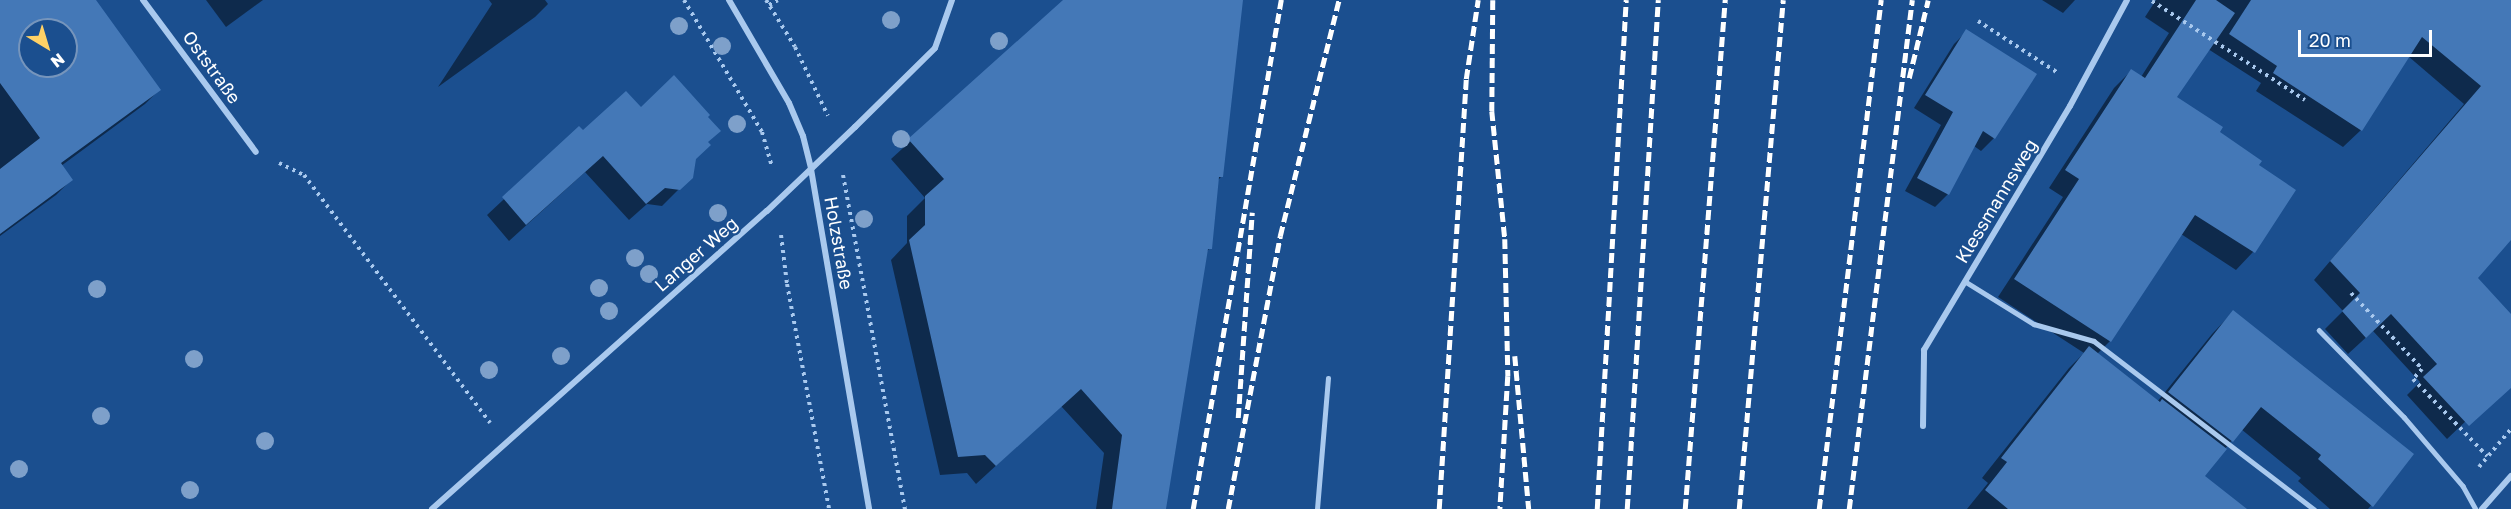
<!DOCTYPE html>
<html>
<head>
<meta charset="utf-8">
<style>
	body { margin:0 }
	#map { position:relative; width:2511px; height:509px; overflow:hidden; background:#1b4f8f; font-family:"Golos Text",sans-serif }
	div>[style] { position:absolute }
	.shadow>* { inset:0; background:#0007 }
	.building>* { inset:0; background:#4478b7 }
	.path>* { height:4px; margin-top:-2px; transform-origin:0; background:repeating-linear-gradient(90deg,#a9c9ee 0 3px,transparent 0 7.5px) }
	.service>* { height:4.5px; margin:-2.25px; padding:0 2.25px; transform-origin:2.25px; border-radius:2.25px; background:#a9c9ee }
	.minor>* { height:6px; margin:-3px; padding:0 3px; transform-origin:3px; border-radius:3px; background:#a9c9ee }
	.rail>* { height:4.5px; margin-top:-2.25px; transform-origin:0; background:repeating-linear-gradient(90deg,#fff 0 10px,transparent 0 14.5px) }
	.trees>* { width:18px; height:18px; margin:-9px; border-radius:50%; background:#7ea0ca }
	span { translate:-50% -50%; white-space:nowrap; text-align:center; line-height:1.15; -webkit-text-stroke:4.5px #1b4f8f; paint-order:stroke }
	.street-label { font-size:18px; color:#fff }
	.north { position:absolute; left:18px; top:18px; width:60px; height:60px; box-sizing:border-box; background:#1b4f8f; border:2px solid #7695bc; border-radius:50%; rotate:142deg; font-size:16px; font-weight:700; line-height:24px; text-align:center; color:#fff }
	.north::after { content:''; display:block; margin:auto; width:21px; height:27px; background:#ffd166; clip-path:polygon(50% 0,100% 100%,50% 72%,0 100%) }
	.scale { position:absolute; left:2298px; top:30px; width:134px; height:27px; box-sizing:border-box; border:3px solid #fff; border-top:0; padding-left:8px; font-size:18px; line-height:21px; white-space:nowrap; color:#fff; -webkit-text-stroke:4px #1b4f8f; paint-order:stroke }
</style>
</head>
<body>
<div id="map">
	<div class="shadow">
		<i style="clip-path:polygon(evenodd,0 0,57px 0,159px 90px,145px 104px,61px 166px,71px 180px,56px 195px,0 236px,0 0,30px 30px,66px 30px,66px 66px,30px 66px,30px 30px)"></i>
		<i style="clip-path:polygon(206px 0,263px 0,226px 27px)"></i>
		<i style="clip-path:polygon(489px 0,545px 0,548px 4px,535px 17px,438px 87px,492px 4px)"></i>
		<i style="clip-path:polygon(1066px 0,1241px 0,1222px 176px,1218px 180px,1210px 248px,1205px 253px,1163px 509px,1096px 509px,1104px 453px,1061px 406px,976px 484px,967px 473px,940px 475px,891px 260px,907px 243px,907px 216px,925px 198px,891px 159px)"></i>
		<i style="clip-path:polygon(2042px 0,2075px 0,2063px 13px)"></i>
		<i style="clip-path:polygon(2156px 0,2511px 0,2511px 237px,2476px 278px,2511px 316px,2511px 378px,2447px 439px,2407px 395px,2420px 382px,2373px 331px,2348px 354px,2325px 329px,2343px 311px,2314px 280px,2464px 104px,2408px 56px,2361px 130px,2343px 147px,2256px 91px,2261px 83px,2208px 49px,2175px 98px,2257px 166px,2294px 190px,2253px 252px,2236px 270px,2181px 234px,2110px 341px,2097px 354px,2157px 402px,2212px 334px,2233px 312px,2412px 454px,2368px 509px,2330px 509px,2298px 481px,2301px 478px,2241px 429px,2203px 476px,2245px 509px,1967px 509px,1988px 483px,1982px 478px,2069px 368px,2084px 353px,1998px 297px,2063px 197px,2049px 188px,2114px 88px,2131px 71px,2141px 77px,2169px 33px,2145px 17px)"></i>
		<i style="clip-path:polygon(1967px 31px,1994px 138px,1981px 151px,1974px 146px,1948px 194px,1935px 207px,1905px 191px,1941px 125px,1914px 108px,1954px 44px)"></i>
		<i style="clip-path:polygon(641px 109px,706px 117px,707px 142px,694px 160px,691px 177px,662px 206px,647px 204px,629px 220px,585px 172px,509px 241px,487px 215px,579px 129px,583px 132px)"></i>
	</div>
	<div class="building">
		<i style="clip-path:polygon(evenodd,0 0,96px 0,161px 90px,61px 163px,73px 180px,0 234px,0 169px,40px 138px,0 83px,0 0,30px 30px,66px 30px,66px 66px,30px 66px,30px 30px)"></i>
		<i style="clip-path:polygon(1063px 0,1243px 0,1223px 177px,1219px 177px,1212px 249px,1208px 249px,1166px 509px,1112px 509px,1122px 435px,1081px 389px,996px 466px,985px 455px,958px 457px,909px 240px,925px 225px,925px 196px,944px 179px,908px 139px)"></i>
		<i style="clip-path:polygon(2196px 0,2216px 0,2235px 13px,2177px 97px,2223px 127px,2220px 132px,2262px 161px,2259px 165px,2296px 190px,2255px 253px,2195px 215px,2111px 342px,2014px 279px,2079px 179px,2065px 170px,2131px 69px,2145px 78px)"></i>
		<i style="clip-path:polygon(2251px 0,2511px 0,2511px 240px,2478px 278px,2511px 314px,2511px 388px,2469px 426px,2423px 377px,2437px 364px,2391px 314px,2366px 338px,2342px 311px,2360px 293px,2330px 261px,2481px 86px,2422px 37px,2362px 131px,2273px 73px,2277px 66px,2229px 34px)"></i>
		<i style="clip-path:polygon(1966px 29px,2037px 74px,1995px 139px,1983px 131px,1949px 195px,1917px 178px,1953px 112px,1925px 95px)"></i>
		<i style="clip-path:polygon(674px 75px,710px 115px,708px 117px,721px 131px,708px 142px,711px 145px,696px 159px,693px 178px,680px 190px,665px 188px,646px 204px,603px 156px,526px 225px,502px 197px,579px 126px,583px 130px,626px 91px,641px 107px)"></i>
		<i style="clip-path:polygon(2233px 310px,2414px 454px,2373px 507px,2318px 459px,2321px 455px,2261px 407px,2233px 442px,2168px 392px)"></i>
		<i style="clip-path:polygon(2089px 346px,2160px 402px,2162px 399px,2227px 449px,2205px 476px,2247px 509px,2008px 509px,1985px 490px,2007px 462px,2001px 458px)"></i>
	</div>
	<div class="path">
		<i style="left:684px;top:0;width:153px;rotate:59.4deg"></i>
		<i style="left:762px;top:132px;width:37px;rotate:74deg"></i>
		<i style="left:766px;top:0;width:55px;rotate:58.3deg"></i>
		<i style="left:795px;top:47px;width:76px;rotate:64.4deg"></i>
		<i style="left:2152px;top:1px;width:182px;rotate:32.9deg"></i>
		<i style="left:769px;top:5px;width:10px;rotate:-29deg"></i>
		<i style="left:1978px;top:21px;width:95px;rotate:33deg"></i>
		<i style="left:279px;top:163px;width:28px;rotate:26deg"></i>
		<i style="left:304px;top:175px;width:310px;rotate:53.1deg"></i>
		<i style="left:843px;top:175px;width:340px;rotate:79.5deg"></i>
		<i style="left:781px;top:235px;width:49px;rotate:83deg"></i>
		<i style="left:787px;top:284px;width:229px;rotate:79.4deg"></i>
		<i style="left:2351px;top:293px;width:104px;rotate:46.9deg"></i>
		<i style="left:2422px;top:369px;width:13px;rotate:132deg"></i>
		<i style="left:2413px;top:379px;width:107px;rotate:46.1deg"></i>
		<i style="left:2479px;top:467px;width:50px;rotate:-49.9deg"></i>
	</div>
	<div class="service">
		<i style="left:1966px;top:282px;width:80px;rotate:31.7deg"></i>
		<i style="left:2034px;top:324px;width:62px;rotate:15.8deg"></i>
		<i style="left:2094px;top:341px;width:277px;rotate:37.4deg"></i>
		<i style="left:2319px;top:330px;width:122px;rotate:45.7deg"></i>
		<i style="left:2404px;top:417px;width:91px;rotate:49.5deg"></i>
		<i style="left:2463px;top:486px;width:26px;rotate:61deg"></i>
		<i style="left:1317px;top:509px;width:131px;rotate:-85.2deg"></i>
	</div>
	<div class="minor">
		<i style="left:143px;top:0;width:189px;rotate:53.4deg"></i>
		<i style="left:729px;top:0;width:119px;rotate:59.8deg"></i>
		<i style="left:789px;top:103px;width:36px;rotate:67deg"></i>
		<i style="left:803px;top:136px;width:34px;rotate:76deg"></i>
		<i style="left:811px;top:169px;width:345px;rotate:80.3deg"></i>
		<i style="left:1923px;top:426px;width:76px;rotate:-89.2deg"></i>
		<i style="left:1924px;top:350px;width:284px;rotate:-59.1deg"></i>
		<i style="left:2070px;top:106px;width:120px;rotate:-61.7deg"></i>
		<i style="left:432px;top:509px;width:448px;rotate:-41.7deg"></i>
		<i style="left:767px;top:211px;width:122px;rotate:-43.7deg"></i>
		<i style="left:855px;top:127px;width:112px;rotate:-44.6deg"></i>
		<i style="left:935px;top:48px;width:51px;rotate:-70.5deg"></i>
		<i style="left:2482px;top:509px;width:44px;rotate:-48.7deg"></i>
	</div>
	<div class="rail">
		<i style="left:1493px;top:0;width:111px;rotate:90.5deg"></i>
		<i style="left:1492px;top:111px;width:129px;rotate:84.2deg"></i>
		<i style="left:1505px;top:239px;width:137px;rotate:88.7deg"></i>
		<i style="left:1508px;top:376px;width:133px;rotate:93.4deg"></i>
		<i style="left:1909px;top:78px;width:80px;rotate:-76.3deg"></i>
		<i style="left:1515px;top:356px;width:154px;rotate:84.8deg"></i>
		<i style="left:1238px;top:418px;width:206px;rotate:-86.1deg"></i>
		<i style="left:1193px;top:509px;width:517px;rotate:-80.19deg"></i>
		<i style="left:1228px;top:509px;width:278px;rotate:-79.2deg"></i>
		<i style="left:1280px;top:236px;width:243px;rotate:-76deg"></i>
		<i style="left:1439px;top:509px;width:431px;rotate:-86.4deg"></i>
		<i style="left:1466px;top:79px;width:80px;rotate:-81.4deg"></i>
		<i style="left:1597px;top:509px;width:510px;rotate:-86.74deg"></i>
		<i style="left:1627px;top:509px;width:510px;rotate:-86.51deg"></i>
		<i style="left:1685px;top:509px;width:511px;rotate:-85.51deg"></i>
		<i style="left:1739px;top:509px;width:511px;rotate:-85.06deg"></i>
		<i style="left:1819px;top:509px;width:513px;rotate:-83.06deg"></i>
		<i style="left:1849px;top:509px;width:513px;rotate:-82.94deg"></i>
	</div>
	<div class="trees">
		<i style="left:891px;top:20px"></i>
		<i style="left:679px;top:26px"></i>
		<i style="left:999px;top:41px"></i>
		<i style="left:722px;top:46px"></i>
		<i style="left:737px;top:124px"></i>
		<i style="left:901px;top:139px"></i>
		<i style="left:718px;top:213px"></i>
		<i style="left:864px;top:219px"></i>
		<i style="left:635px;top:258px"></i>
		<i style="left:649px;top:274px"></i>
		<i style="left:599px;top:288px"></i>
		<i style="left:97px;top:289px"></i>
		<i style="left:609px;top:311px"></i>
		<i style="left:561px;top:356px"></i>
		<i style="left:194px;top:359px"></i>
		<i style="left:489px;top:370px"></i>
		<i style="left:101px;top:416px"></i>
		<i style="left:265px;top:441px"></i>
		<i style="left:19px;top:469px"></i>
		<i style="left:190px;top:490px"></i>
	</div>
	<div class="street-label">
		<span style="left:212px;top:67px;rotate:54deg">Oststraße</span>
		<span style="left:1996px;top:201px;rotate:-59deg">Klessmannsweg</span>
		<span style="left:839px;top:243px;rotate:80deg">Holzstraße</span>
		<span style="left:696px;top:254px;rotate:-41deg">Langer Weg</span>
	</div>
	<div class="north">N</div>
	<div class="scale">20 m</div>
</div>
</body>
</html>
